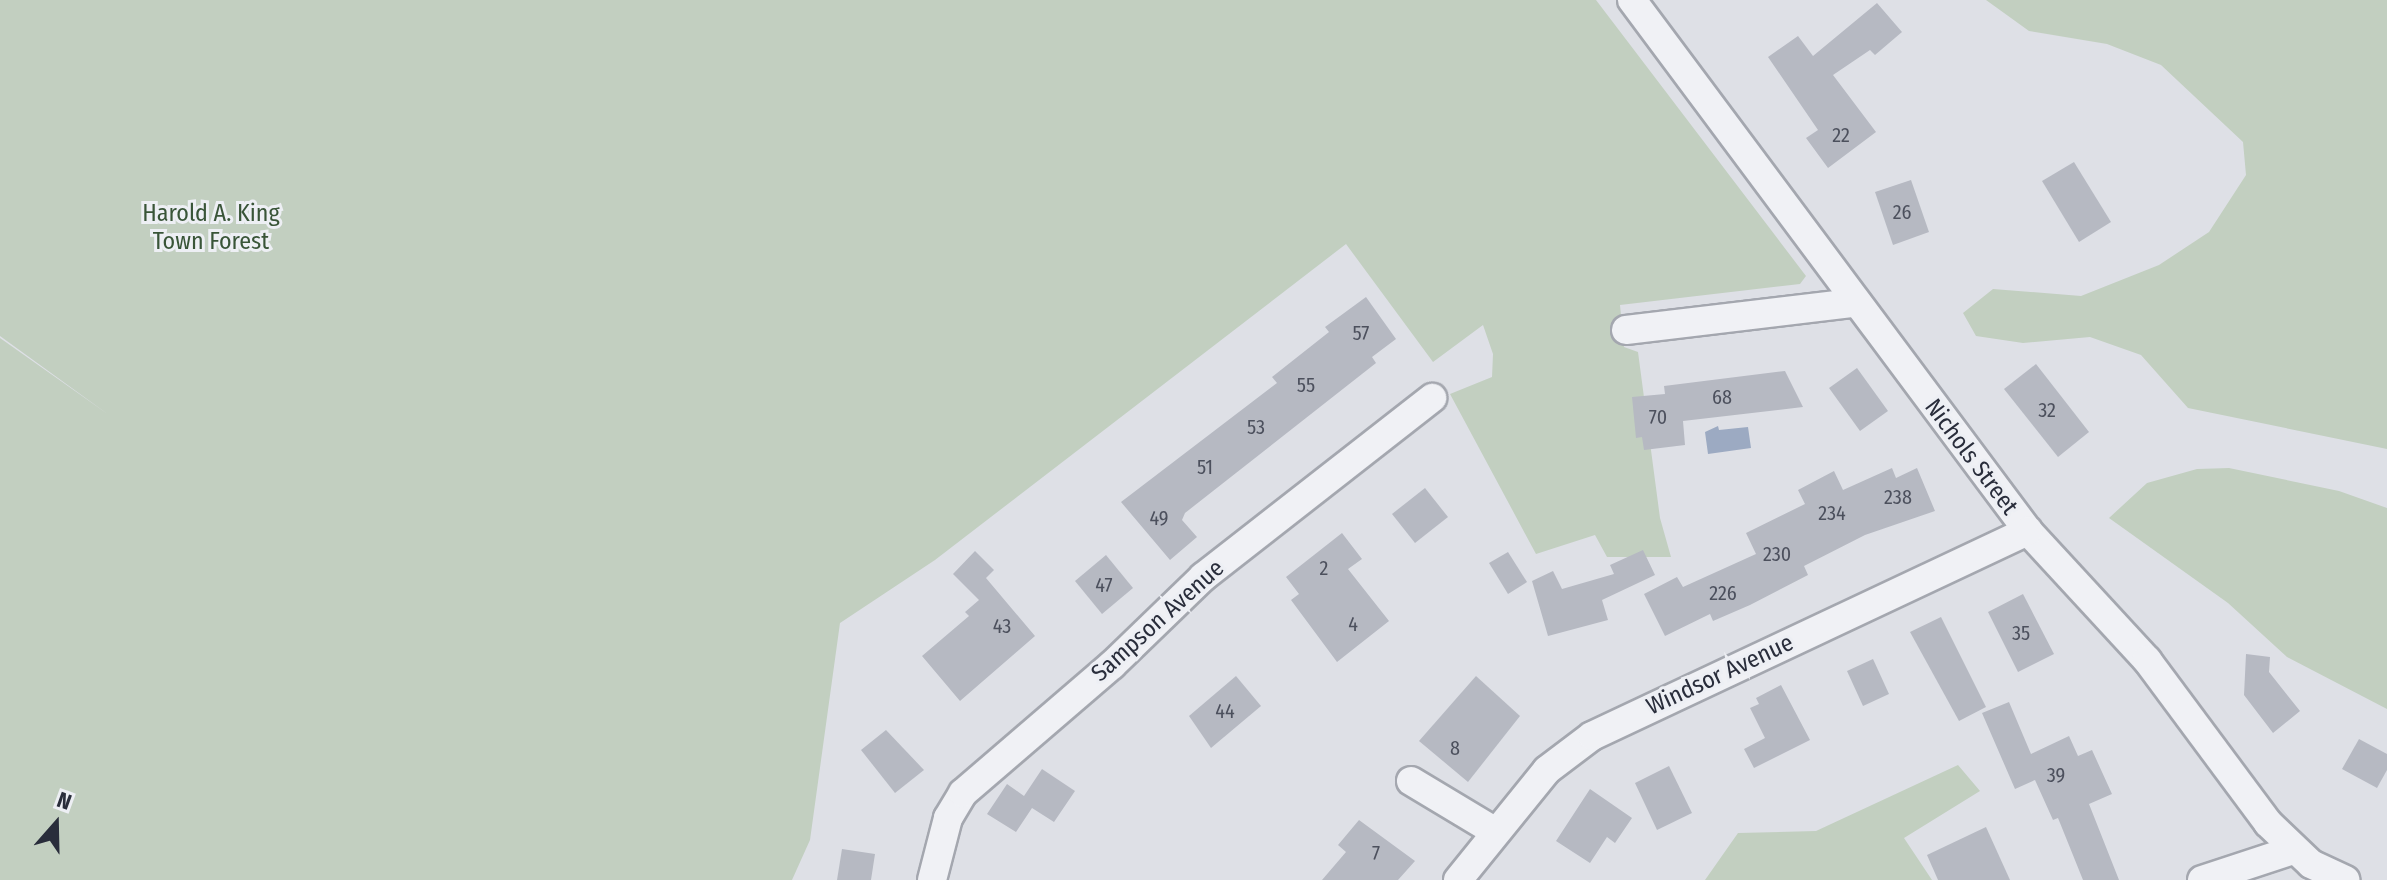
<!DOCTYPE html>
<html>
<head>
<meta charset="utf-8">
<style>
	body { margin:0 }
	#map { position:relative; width:2387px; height:880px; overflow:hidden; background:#dee0e6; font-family:"Fira Sans Condensed",sans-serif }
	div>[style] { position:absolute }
	.green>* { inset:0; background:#c2cfc0 }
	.water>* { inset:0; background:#9caac2 }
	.building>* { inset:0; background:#b6b9c2 }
	.roads { filter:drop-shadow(2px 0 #a4a7af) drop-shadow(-2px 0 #a4a7af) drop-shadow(0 2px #a4a7af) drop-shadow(0 -2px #a4a7af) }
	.minor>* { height:28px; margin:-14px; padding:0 14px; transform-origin:14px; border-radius:14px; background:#f0f1f5 }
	span { translate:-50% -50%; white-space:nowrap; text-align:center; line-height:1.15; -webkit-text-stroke:6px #edeff4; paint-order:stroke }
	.number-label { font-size:20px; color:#4c505d }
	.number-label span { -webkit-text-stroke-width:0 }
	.park-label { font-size:24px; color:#395538 }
	.street-label { font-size:24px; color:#292d3b }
	.north { position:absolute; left:16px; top:784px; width:80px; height:80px; -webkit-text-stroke:6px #edeff4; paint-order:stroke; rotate:20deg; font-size:22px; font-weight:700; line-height:32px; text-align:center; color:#292d3b }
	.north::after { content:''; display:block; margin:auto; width:28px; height:36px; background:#292d3b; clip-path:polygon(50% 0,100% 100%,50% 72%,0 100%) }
</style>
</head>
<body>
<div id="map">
	<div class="green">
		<i style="clip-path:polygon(0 0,1596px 0,1806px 276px,1800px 284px,1620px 305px,1624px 347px,1638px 352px,1660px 518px,1671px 557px,1607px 557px,1595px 535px,1536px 554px,1450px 394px,1492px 377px,1493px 354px,1483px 325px,1433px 362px,1346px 244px,935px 560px,840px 623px,810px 840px,792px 880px,0 880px,0 338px,109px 415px,0 336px)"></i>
		<i style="clip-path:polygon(1986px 0,2387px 0,2387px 449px,2188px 408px,2141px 355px,2090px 337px,2023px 343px,1976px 336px,1963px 313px,1993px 289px,2081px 296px,2159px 265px,2209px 232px,2246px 175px,2243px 142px,2161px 65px,2107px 44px,2029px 31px)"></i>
		<i style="clip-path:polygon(2229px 468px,2339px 491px,2387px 508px,2387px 709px,2287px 657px,2228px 603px,2109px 518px,2147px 483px,2197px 469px)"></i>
		<i style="clip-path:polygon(1958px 765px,1980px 791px,1904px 838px,1932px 880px,1705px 880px,1738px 833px,1816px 831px)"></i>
	</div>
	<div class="water">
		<i style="clip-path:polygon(1718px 426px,1719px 430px,1748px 427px,1751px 448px,1708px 454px,1705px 432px)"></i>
	</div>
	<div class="building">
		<i style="clip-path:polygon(1877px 3px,1902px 32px,1875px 55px,1870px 50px,1833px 75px,1876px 132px,1828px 168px,1806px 138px,1818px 130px,1768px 57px,1798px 36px,1813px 56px)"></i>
		<i style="clip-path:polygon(2074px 162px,2111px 222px,2079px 242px,2042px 181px)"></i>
		<i style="clip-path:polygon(1911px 180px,1929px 232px,1893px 245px,1875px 192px)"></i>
		<i style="clip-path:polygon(1366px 297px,1396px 339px,1372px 357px,1376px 363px,1185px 513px,1182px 520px,1197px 537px,1170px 560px,1121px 502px,1277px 383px,1272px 377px,1329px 332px,1325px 327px)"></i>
		<i style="clip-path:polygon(2036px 364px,2089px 432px,2058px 457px,2004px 389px)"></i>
		<i style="clip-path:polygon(1857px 368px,1888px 411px,1860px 431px,1829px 388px)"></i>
		<i style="clip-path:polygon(1785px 371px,1803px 407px,1683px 421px,1685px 445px,1644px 450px,1642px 437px,1636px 438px,1632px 397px,1665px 394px,1664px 386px)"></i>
		<i style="clip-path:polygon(1892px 468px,1896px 478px,1917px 468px,1935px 511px,1865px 535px,1804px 566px,1808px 575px,1750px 605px,1713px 621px,1710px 614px,1665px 636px,1644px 594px,1677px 577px,1683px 587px,1756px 554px,1746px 533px,1805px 504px,1798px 490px,1834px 471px,1843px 490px)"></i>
		<i style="clip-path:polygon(1425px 488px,1448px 517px,1415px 543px,1392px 514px)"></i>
		<i style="clip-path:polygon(1342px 533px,1362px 559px,1348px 569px,1389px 621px,1337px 662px,1291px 600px,1299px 594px,1286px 577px)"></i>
		<i style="clip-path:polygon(1643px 550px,1655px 575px,1602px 600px,1608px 620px,1548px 636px,1532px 581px,1553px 571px,1562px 589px,1614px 574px,1610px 565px)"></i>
		<i style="clip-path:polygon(975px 551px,994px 570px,986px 578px,1035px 636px,960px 701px,922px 656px,969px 616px,965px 612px,979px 600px,953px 574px)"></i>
		<i style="clip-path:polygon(1508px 552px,1527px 582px,1508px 594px,1489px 563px)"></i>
		<i style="clip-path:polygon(1106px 555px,1133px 588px,1102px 614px,1075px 581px)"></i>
		<i style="clip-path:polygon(2023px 594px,2054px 654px,2018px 672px,1988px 612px)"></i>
		<i style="clip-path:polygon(1941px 617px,1986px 707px,1959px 721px,1910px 632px)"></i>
		<i style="clip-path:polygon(2246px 654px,2270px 657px,2269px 672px,2300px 711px,2273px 733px,2244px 695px)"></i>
		<i style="clip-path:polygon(1873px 659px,1889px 694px,1863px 706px,1847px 671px)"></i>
		<i style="clip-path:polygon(1236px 676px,1261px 706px,1211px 748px,1189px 716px)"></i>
		<i style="clip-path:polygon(1476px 676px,1520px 716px,1468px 782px,1419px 741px)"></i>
		<i style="clip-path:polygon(1781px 685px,1810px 740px,1754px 768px,1744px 749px,1765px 738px,1750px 708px,1759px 704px,1756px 698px)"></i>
		<i style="clip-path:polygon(2009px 702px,2031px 754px,2069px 736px,2078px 756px,2092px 750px,2112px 794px,2089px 804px,2119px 880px,2083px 880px,2058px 818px,2053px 820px,2035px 780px,2015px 789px,1982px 713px)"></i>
		<i style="clip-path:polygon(886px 730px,924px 770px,895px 793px,861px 750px)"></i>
		<i style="clip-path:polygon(2359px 739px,2387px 754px,2387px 770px,2377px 788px,2342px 769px)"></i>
		<i style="clip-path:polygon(1669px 766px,1692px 813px,1657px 830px,1635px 783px)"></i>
		<i style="clip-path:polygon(1042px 769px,1075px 791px,1054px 822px,1032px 808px,1016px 832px,987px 814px,1007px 784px,1024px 796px)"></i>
		<i style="clip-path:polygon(1590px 789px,1632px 818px,1615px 843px,1607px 837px,1590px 863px,1556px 841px)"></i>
		<i style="clip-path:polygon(1359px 820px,1415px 861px,1398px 880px,1322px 880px,1346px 852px,1338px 845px)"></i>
		<i style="clip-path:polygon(1986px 827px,2010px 880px,1938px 880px,1927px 855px)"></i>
		<i style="clip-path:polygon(842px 849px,875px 854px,871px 880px,837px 880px)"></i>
	</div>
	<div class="roads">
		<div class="minor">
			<i style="left:1632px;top:0;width:662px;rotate:53.29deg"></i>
			<i style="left:2028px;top:531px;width:176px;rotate:47.3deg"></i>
			<i style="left:2147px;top:660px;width:203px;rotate:53.4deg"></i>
			<i style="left:2268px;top:823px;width:59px;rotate:43.6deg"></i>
			<i style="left:2311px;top:864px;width:38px;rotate:25deg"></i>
			<i style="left:1626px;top:330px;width:229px;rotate:-6.8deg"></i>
			<i style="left:1411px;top:781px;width:99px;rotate:31deg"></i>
			<i style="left:932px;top:880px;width:64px;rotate:-75.5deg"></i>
			<i style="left:948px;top:818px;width:29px;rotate:-59deg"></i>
			<i style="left:963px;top:793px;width:196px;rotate:-40.7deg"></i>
			<i style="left:1112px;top:665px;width:127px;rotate:-44deg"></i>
			<i style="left:1203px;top:577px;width:291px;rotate:-38deg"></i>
			<i style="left:1458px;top:880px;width:141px;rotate:-51deg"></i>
			<i style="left:1547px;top:770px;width:56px;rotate:-37.1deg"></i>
			<i style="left:1592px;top:736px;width:482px;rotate:-25.2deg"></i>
			<i style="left:2202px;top:880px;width:96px;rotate:-18.2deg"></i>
		</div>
	</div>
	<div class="number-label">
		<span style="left:1841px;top:135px">22</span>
		<span style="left:1902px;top:212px">26</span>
		<span style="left:1361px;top:333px">57</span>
		<span style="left:1306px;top:385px">55</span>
		<span style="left:1722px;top:397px">68</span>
		<span style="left:2047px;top:410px">32</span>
		<span style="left:1658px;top:417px">70</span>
		<span style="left:1256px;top:427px">53</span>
		<span style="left:1205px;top:467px">51</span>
		<span style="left:1898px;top:497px">238</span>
		<span style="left:1832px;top:513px">234</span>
		<span style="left:1159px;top:518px">49</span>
		<span style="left:1777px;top:554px">230</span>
		<span style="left:1324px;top:568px">2</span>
		<span style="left:1104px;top:585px">47</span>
		<span style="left:1723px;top:593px">226</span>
		<span style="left:1353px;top:624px">4</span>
		<span style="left:1002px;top:626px">43</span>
		<span style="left:2021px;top:633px">35</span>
		<span style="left:1225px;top:711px">44</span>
		<span style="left:1455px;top:748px">8</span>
		<span style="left:2056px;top:775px">39</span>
		<span style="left:1376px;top:853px">7</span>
	</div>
	<div class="park-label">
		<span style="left:211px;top:228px">Harold A. King<br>Town Forest</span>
	</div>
	<div class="street-label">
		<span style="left:1971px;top:457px;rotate:53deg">Nichols Street</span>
		<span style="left:1158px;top:621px;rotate:-42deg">Sampson Avenue</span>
		<span style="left:1720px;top:675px;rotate:-25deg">Windsor Avenue</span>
	</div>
	<div class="north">N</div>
</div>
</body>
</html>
